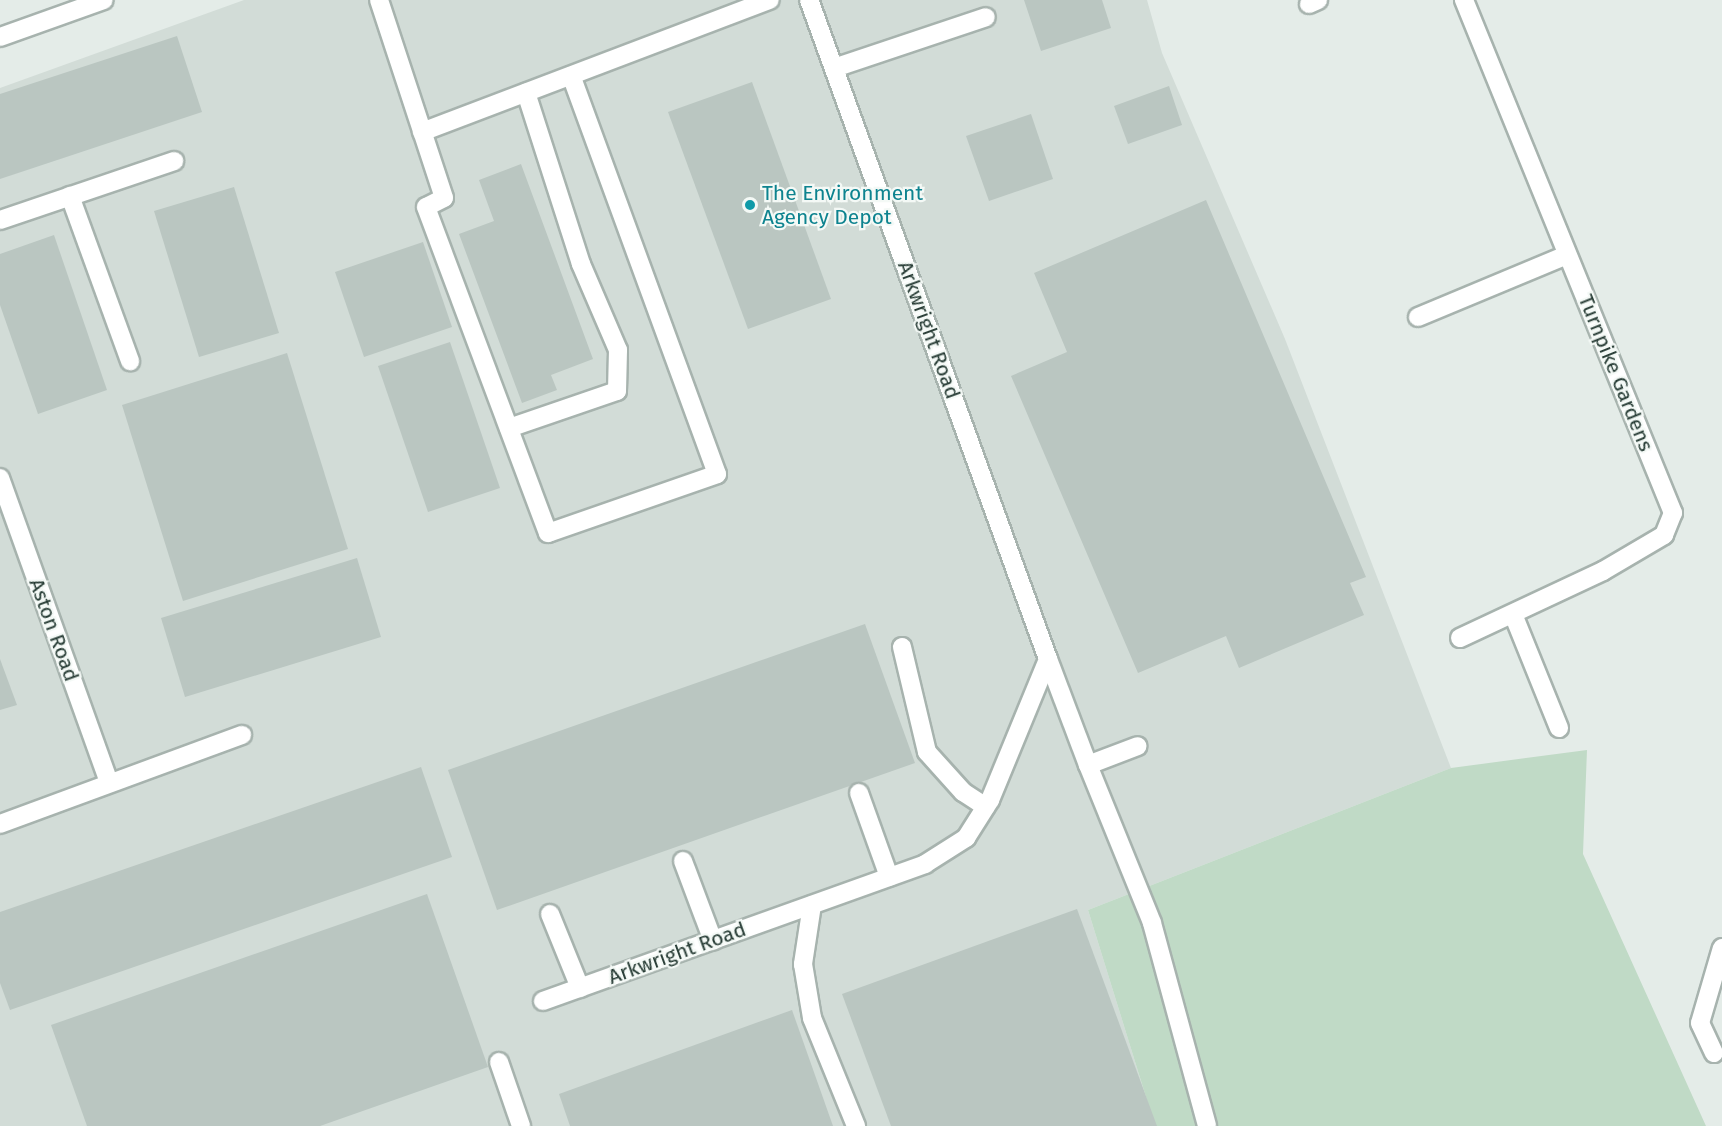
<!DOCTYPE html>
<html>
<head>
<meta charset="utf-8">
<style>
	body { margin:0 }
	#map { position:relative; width:1722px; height:1126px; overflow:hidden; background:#e4ece8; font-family:"Fira Sans",sans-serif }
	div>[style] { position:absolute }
	.built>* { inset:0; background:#d2dcd7 }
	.green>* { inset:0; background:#c0dac6 }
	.building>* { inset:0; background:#bac6c1 }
	.roads { filter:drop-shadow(2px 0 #a7b3ae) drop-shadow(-2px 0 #a7b3ae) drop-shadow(0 2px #a7b3ae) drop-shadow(0 -2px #a7b3ae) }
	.lane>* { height:18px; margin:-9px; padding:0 9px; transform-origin:9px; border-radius:9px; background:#fff }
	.street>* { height:18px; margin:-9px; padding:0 9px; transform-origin:9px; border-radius:9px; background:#fff }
	.secondary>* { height:18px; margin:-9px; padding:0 9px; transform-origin:9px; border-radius:9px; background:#fff }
	.dots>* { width:16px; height:16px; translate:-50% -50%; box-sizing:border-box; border:3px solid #f4f9f6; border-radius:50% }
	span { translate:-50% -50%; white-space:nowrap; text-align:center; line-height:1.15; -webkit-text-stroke:4.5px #f4f9f6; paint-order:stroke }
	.culture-label { font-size:21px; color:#0d838f }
	.left { translate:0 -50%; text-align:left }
	.street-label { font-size:21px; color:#263b34 }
</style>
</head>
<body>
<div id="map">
	<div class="built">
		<i style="clip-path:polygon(244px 0,1147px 0,1162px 53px,1285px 339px,1451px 768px,1088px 910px,1155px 1126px,0 1126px,0 88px)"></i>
	</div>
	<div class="green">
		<i style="clip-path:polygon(1587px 750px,1583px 854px,1706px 1126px,1155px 1126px,1088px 910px,1451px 768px)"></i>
	</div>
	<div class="building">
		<i style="clip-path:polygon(1024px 0,1102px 0,1111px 28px,1041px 51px)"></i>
		<i style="clip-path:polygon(177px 36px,202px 112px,0 179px,0 94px)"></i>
		<i style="clip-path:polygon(752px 82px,831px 299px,748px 329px,668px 112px)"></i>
		<i style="clip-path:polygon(1169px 86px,1182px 125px,1128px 144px,1114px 106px)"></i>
		<i style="clip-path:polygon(1031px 114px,1053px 179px,989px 201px,966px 136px)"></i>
		<i style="clip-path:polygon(521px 164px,593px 359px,551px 375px,557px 390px,522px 403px,459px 234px,494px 221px,479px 180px)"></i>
		<i style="clip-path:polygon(234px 187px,279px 333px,199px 357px,154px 211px)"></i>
		<i style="clip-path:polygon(1206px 200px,1366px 577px,1350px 583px,1364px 615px,1239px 668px,1226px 636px,1138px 673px,1011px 376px,1067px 352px,1034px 273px)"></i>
		<i style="clip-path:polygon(54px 235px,107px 390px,38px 414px,0 305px,0 254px)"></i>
		<i style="clip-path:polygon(423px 242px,452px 327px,364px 357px,335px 272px)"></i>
		<i style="clip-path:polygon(450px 342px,500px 488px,428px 512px,378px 366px)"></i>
		<i style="clip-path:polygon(287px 353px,348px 549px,183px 601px,122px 405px)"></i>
		<i style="clip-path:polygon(357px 558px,381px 637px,185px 697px,161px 618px)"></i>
		<i style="clip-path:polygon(865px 624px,915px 763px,497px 910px,448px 770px)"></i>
		<i style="clip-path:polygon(0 659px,17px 705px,0 710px)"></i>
		<i style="clip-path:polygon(421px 767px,452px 857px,10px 1010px,0 983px,0 912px)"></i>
		<i style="clip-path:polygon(427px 894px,488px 1067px,320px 1126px,87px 1126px,51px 1025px)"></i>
		<i style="clip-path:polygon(1077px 909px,1157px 1126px,891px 1126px,842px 994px)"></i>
		<i style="clip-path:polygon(792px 1010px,833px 1126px,570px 1126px,559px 1094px)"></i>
	</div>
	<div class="roads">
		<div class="lane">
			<i style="left:379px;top:0;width:208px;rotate:71.8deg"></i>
			<i style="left:444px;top:198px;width:20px;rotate:153deg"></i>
			<i style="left:426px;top:207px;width:348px;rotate:69.5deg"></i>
			<i style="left:548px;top:533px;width:179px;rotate:-19.2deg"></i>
			<i style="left:717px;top:474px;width:424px;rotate:-110.1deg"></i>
			<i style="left:834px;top:68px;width:160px;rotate:-18.5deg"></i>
			<i style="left:422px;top:132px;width:372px;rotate:-20.8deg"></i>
			<i style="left:70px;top:196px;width:176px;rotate:70deg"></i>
			<i style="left:0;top:220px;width:184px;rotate:-18.7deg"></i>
			<i style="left:509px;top:428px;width:114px;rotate:-18.9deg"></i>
			<i style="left:617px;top:391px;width:41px;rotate:-88.6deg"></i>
			<i style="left:618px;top:350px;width:94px;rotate:-113.3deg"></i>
			<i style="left:581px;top:264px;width:180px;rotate:-107.8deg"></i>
			<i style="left:902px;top:647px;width:108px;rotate:76.6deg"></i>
			<i style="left:927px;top:752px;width:54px;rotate:48deg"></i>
			<i style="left:963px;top:792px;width:27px;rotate:33deg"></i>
			<i style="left:1088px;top:765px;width:170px;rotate:67.9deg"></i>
			<i style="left:1152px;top:923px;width:210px;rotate:74.8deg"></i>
			<i style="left:859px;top:793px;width:89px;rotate:70.3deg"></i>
			<i style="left:683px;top:861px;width:85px;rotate:69.4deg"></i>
			<i style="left:550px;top:914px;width:80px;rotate:67.9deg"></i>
			<i style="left:1714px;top:1053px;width:33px;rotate:-115deg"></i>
			<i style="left:1700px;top:1023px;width:78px;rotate:-73.7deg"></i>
		</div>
		<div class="street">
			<i style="left:1309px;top:4px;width:10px;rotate:-24deg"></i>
			<i style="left:1418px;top:317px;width:161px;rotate:-22.6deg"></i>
			<i style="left:0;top:478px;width:323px;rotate:70.3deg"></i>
			<i style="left:1513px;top:614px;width:123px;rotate:68deg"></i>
			<i style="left:1460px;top:638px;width:158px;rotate:-25.1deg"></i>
			<i style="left:1603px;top:571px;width:71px;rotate:-30.5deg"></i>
			<i style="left:1664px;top:535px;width:24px;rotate:-68deg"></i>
			<i style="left:1673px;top:513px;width:554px;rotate:-112.17deg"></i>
			<i style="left:1048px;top:659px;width:113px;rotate:69.3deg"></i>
			<i style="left:1088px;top:765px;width:53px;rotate:-20.8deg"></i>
			<i style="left:0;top:824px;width:258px;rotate:-20.2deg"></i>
			<i style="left:812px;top:905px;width:60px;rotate:98.7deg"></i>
			<i style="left:803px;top:964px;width:55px;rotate:80.5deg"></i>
			<i style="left:812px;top:1018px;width:117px;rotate:67.8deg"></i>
			<i style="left:543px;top:1001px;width:406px;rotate:-19.7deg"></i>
			<i style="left:925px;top:864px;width:49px;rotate:-32.4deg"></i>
			<i style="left:966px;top:838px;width:45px;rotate:-57.7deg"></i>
			<i style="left:990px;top:800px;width:152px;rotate:-67.6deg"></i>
			<i style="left:1048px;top:659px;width:701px;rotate:-109.93deg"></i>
			<i style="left:499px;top:1062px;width:68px;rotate:71deg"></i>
		</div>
		<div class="secondary">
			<i style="left:0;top:37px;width:110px;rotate:-19.6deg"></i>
		</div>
	</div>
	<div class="dots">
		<i style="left:750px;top:205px;background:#0f9aa8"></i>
	</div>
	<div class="culture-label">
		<span class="left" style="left:762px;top:205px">The Environment<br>Agency Depot</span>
	</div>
	<div class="street-label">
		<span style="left:929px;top:330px;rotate:70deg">Arkwright Road</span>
		<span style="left:1616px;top:373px;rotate:68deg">Turnpike Gardens</span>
		<span style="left:54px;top:630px;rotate:70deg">Aston Road</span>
		<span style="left:677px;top:953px;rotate:-20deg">Arkwright Road</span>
	</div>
</div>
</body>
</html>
